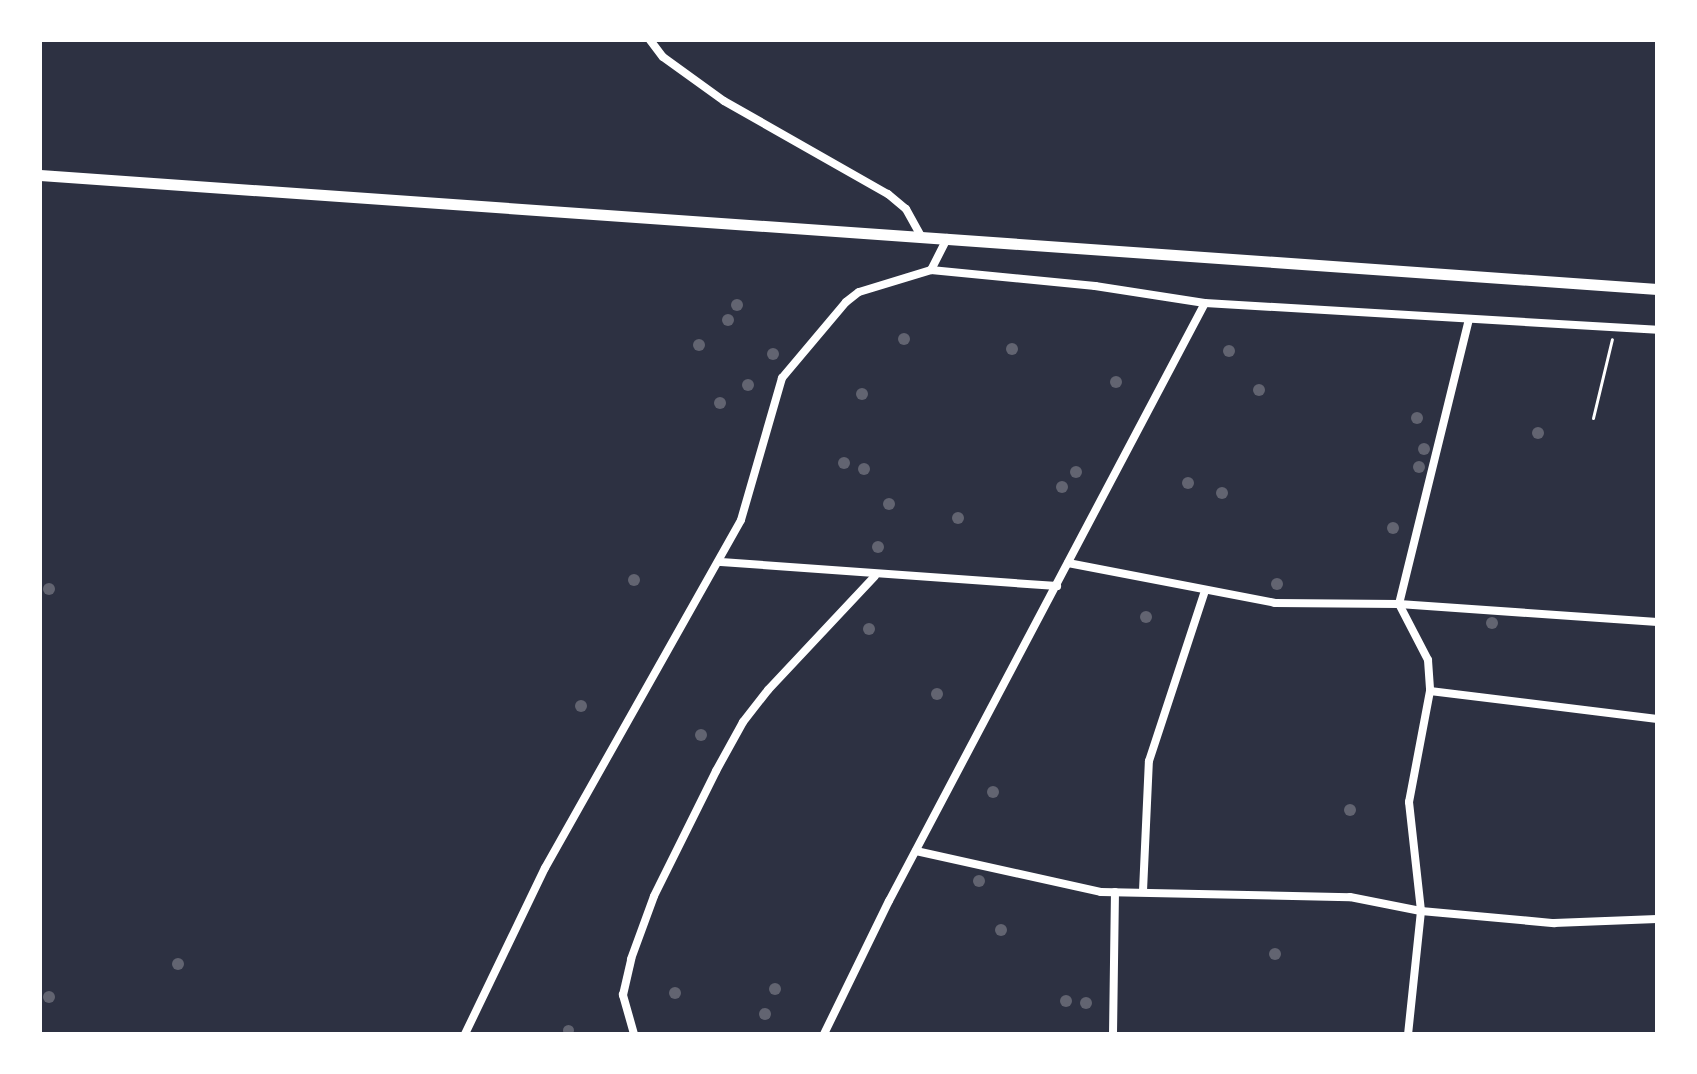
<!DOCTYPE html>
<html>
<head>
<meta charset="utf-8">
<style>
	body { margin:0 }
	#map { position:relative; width:1697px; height:1074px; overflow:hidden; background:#2d3142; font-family:"IBM Plex Serif",serif }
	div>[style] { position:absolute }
	.building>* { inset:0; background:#626471 }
	.round { border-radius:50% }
	.path>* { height:3px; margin:-1.5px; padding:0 1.5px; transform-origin:1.5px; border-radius:1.5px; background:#fff }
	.minor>* { height:8px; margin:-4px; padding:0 4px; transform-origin:4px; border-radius:4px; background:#fff }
	.tertiary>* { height:11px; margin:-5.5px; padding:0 5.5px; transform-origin:5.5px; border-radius:5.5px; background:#fff }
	span { translate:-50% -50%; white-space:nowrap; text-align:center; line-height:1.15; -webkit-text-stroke:7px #fff; paint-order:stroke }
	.frame { position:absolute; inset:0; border:42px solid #fff; pointer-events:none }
</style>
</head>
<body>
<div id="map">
	<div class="building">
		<i class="round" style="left:731px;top:299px;width:12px;height:12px"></i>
		<i class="round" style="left:722px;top:314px;width:12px;height:12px"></i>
		<i class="round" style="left:898px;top:333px;width:12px;height:12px"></i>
		<i class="round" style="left:693px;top:339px;width:12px;height:12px"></i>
		<i class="round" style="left:1006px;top:343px;width:12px;height:12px"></i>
		<i class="round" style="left:1223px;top:345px;width:12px;height:12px"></i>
		<i class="round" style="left:767px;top:348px;width:12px;height:12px"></i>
		<i class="round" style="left:1110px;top:376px;width:12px;height:12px"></i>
		<i class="round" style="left:742px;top:379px;width:12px;height:12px"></i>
		<i class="round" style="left:1253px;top:384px;width:12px;height:12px"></i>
		<i class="round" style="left:856px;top:388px;width:12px;height:12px"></i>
		<i class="round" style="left:714px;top:397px;width:12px;height:12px"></i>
		<i class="round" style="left:1411px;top:412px;width:12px;height:12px"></i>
		<i class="round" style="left:1532px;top:427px;width:12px;height:12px"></i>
		<i class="round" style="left:1418px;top:443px;width:12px;height:12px"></i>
		<i class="round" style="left:838px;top:457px;width:12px;height:12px"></i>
		<i class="round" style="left:1413px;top:461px;width:12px;height:12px"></i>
		<i class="round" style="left:858px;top:463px;width:12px;height:12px"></i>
		<i class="round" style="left:1070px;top:466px;width:12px;height:12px"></i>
		<i class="round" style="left:1182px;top:477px;width:12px;height:12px"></i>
		<i class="round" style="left:1056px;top:481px;width:12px;height:12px"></i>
		<i class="round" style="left:1216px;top:487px;width:12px;height:12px"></i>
		<i class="round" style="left:883px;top:498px;width:12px;height:12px"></i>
		<i class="round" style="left:952px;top:512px;width:12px;height:12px"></i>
		<i class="round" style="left:1387px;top:522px;width:12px;height:12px"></i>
		<i class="round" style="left:872px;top:541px;width:12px;height:12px"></i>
		<i class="round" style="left:628px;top:574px;width:12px;height:12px"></i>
		<i class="round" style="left:1271px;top:578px;width:12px;height:12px"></i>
		<i class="round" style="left:43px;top:583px;width:12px;height:12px"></i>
		<i class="round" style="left:1140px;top:611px;width:12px;height:12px"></i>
		<i class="round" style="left:1486px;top:617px;width:12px;height:12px"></i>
		<i class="round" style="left:863px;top:623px;width:12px;height:12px"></i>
		<i class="round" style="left:931px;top:688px;width:12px;height:12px"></i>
		<i class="round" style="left:575px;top:700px;width:12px;height:12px"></i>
		<i class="round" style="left:695px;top:729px;width:12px;height:12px"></i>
		<i class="round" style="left:987px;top:786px;width:12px;height:12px"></i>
		<i class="round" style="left:1344px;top:804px;width:12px;height:12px"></i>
		<i class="round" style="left:973px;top:875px;width:12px;height:12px"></i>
		<i class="round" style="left:995px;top:924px;width:12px;height:12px"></i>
		<i class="round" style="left:1269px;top:948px;width:12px;height:12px"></i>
		<i class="round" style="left:172px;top:958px;width:12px;height:12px"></i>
		<i class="round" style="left:769px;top:983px;width:12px;height:12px"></i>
		<i class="round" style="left:669px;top:987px;width:12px;height:12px"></i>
		<i class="round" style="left:43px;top:991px;width:12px;height:12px"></i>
		<i class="round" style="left:1060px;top:995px;width:12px;height:12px"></i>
		<i class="round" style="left:1080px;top:997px;width:12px;height:12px"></i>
		<i class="round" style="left:759px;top:1008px;width:12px;height:12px"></i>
		<i class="round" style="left:562.5px;top:1024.5px;width:11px;height:11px"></i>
	</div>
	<div class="path">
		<i style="left:1593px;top:418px;width:81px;rotate:-76.5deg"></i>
	</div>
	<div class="minor">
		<i style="left:650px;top:40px;width:21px;rotate:53deg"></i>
		<i style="left:663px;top:57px;width:75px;rotate:35.8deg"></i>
		<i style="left:724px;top:101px;width:189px;rotate:29.6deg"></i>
		<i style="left:888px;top:194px;width:23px;rotate:40deg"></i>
		<i style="left:906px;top:209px;width:31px;rotate:61deg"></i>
		<i style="left:931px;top:270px;width:165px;rotate:5.6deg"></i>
		<i style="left:1095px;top:286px;width:111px;rotate:8.8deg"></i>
		<i style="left:1205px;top:303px;width:453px;rotate:3.4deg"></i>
		<i style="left:721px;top:562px;width:337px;rotate:4.1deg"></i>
		<i style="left:1068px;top:563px;width:211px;rotate:10.9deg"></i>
		<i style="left:1275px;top:603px;width:124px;rotate:0.5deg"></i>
		<i style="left:1399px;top:604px;width:292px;rotate:-76.2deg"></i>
		<i style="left:1399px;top:604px;width:63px;rotate:62.6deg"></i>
		<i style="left:1428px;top:660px;width:31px;rotate:86deg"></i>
		<i style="left:1430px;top:691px;width:113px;rotate:100.7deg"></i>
		<i style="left:1409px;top:802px;width:110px;rotate:83.7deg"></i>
		<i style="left:1421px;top:911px;width:124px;rotate:96deg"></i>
		<i style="left:1399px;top:604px;width:259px;rotate:4deg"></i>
		<i style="left:1430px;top:691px;width:229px;rotate:7deg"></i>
		<i style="left:916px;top:851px;width:189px;rotate:12.5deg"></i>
		<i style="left:1101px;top:892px;width:249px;rotate:1.2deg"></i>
		<i style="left:1350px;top:897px;width:72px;rotate:11.2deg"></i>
		<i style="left:1421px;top:911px;width:134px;rotate:5.2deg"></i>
		<i style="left:1554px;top:923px;width:103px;rotate:-2.2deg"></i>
		<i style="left:1143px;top:891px;width:130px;rotate:-87.4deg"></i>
		<i style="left:1149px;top:761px;width:179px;rotate:-71.8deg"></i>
		<i style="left:465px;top:1034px;width:184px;rotate:-64.3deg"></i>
		<i style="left:545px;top:868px;width:399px;rotate:-60.6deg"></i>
		<i style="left:741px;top:520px;width:148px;rotate:-73.9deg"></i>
		<i style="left:782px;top:378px;width:99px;rotate:-49.9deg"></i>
		<i style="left:846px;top:302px;width:16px;rotate:-38deg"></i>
		<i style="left:859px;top:292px;width:75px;rotate:-17deg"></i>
		<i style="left:931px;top:270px;width:36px;rotate:-63deg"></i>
		<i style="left:634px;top:1034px;width:41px;rotate:-105.8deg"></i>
		<i style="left:623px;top:995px;width:37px;rotate:-77deg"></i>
		<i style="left:631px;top:959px;width:67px;rotate:-69.9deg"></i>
		<i style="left:654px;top:896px;width:140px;rotate:-63.6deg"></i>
		<i style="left:716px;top:771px;width:56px;rotate:-61.1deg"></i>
		<i style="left:743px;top:722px;width:41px;rotate:-52deg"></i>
		<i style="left:768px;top:690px;width:156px;rotate:-46.8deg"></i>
		<i style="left:824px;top:1034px;width:148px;rotate:-64deg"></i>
		<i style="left:889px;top:901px;width:676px;rotate:-62.15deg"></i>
		<i style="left:1113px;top:1034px;width:142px;rotate:-89.2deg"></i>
	</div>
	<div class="tertiary">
		<i style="left:40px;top:175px;width:1621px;rotate:4.03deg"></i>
	</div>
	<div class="frame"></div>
</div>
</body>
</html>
